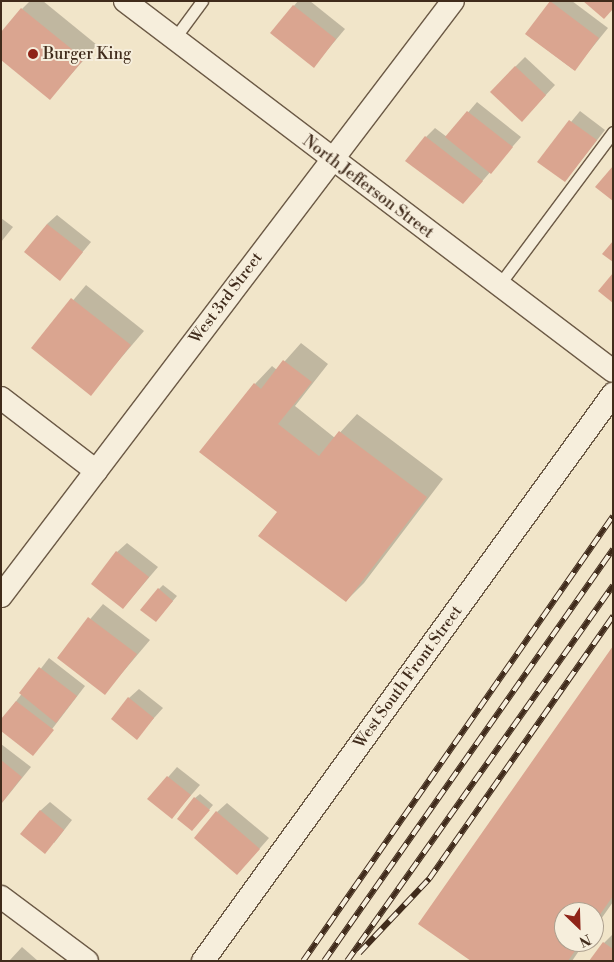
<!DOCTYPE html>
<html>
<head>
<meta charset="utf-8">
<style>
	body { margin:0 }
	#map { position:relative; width:614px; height:962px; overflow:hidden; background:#f1e5c9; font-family:"Libre Bodoni",serif }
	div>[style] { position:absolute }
	.shadow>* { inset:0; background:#0003 }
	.building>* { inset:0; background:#daa590 }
	.roads { filter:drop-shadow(1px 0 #6c5a46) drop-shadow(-1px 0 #6c5a46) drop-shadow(0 1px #6c5a46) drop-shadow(0 -1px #6c5a46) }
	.lane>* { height:11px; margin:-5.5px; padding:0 5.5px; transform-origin:5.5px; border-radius:5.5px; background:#f6eedc }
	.street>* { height:22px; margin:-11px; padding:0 11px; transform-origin:11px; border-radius:11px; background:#f6eedc }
	.rail>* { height:5.5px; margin-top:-2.75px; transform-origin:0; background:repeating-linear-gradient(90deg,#f6eedc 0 11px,#402b1b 0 22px); box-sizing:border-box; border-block:1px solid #402b1b }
	.dots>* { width:14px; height:14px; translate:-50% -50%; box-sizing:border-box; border:2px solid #f6eedc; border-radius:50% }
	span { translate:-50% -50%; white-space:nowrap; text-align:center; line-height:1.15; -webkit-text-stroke:4px #f6eedc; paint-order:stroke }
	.poi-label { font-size:16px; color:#402b1b }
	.left { translate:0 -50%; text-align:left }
	.street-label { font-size:16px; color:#402b1b }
	.frame { position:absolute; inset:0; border:2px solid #402b1b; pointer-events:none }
	.north { position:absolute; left:554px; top:902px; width:50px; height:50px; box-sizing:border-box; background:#f6eedc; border:1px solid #ada08f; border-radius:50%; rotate:156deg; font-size:14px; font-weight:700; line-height:20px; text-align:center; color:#402b1b }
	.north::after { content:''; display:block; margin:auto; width:18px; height:22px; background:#8f2418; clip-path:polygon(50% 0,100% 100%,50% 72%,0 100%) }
</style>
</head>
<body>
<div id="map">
	<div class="shadow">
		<i style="clip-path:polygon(30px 1px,43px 1px,97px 45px,50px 98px,22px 9px)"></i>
		<i style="clip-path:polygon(298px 1px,310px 1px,345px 29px,314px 66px,272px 32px)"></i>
		<i style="clip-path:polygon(551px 1px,572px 1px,608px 28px,574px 70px,526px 34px)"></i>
		<i style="clip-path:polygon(525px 57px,555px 85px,532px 110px,515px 67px)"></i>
		<i style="clip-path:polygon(477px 102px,521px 137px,463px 203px,426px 137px,435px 128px,447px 137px)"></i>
		<i style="clip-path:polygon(580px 111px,605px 130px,565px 181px,539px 161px)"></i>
		<i style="clip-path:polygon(57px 215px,91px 242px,60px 279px,47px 224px)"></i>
		<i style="clip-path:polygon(1px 218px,13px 227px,1px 242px)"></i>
		<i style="clip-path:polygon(86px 285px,144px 331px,90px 394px,33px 348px)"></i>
		<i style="clip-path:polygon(301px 343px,328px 364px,295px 406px,335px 438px,357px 414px,443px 479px,364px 583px,346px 601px,279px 512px,255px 384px,272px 366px,277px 370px)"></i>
		<i style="clip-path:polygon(127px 543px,158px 567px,123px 608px,117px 552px)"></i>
		<i style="clip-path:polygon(163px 585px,177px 596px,160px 616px,159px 589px)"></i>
		<i style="clip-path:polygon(103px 604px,150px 640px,105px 693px,58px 657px)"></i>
		<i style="clip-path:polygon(613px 648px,613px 902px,594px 929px,594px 912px,564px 912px,564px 942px,585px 942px,572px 961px,473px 961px)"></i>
		<i style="clip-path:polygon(49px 658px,85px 686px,33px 754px,1px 721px)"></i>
		<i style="clip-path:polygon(139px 689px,163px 708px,136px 738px,129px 698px)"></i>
		<i style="clip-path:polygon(1px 744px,31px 767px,1px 804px)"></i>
		<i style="clip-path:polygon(177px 767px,200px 785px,172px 817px,149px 799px)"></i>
		<i style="clip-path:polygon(200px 794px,213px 805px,196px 825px,195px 798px)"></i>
		<i style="clip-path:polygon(50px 802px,72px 820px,54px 843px,40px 811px)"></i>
		<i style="clip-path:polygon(227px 803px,269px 838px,237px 874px,217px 812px)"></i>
		<i style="clip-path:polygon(613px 934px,613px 961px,591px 961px,604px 943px)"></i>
		<i style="clip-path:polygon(22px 947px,38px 961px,9px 961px)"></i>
	</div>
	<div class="building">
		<i style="clip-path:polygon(550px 1px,599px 38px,575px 71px,525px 34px)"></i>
		<i style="clip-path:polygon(583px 1px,613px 1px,613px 9px,604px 19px)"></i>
		<i style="clip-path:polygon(293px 5px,336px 39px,314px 68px,270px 33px)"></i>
		<i style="clip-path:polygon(21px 8px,84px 59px,50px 100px,1px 60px,1px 32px)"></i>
		<i style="clip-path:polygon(515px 66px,546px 95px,522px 122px,490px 92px)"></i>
		<i style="clip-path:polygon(467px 111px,513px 147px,491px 174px,445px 137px)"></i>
		<i style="clip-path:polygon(569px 120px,597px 140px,565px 182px,537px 162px)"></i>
		<i style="clip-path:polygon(425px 136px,483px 181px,463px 204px,405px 161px)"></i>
		<i style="clip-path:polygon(613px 166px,613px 201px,595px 187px)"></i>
		<i style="clip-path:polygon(47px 224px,83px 252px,60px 281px,24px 252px)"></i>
		<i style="clip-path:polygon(613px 241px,613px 262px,602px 254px)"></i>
		<i style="clip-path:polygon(613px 273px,613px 303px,598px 291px)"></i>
		<i style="clip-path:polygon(71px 298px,131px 345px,91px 396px,31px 348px)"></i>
		<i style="clip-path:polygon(283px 360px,312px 382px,278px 424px,319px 456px,339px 431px,427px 497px,346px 602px,258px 536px,277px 512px,199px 452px,254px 383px,261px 389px)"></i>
		<i style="clip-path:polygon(116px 551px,149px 577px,123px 609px,91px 584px)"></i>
		<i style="clip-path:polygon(158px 588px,173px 601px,156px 622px,140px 610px)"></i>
		<i style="clip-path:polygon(88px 617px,137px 654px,105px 695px,57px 658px)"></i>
		<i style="clip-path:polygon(613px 646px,613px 896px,594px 923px,594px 912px,564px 912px,564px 942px,581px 942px,568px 961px,471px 961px,418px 924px)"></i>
		<i style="clip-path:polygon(39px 667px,77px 696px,56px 723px,19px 693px)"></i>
		<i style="clip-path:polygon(128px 697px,154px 718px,137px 740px,111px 719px)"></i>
		<i style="clip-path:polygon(16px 701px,54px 730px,33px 756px,1px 731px,1px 719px)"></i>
		<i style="clip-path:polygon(1px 760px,22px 777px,1px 804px)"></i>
		<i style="clip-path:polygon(167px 776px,191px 795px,172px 819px,147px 799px)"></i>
		<i style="clip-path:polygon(194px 797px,210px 810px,192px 831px,177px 819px)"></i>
		<i style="clip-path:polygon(40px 810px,64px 830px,45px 854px,20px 834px)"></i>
		<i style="clip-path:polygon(216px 811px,260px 849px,237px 875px,194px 838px)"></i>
		<i style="clip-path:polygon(603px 942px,613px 949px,613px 961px,589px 961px)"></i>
	</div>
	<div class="roads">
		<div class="lane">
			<i style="left:174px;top:39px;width:47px;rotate:-53.6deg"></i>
			<i style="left:499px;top:285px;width:191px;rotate:-53.3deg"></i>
		</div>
		<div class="street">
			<i style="left:125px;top:1px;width:612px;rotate:37.17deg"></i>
			<i style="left:1px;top:398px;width:120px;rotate:37.5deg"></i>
			<i style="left:1px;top:596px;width:747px;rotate:-52.78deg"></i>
			<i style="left:1px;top:897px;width:107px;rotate:36.7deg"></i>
			<i style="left:203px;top:961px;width:700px;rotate:-54.13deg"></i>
		</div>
	</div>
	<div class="rail">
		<i style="left:359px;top:953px;width:102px;rotate:-46.6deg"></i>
		<i style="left:429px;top:879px;width:321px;rotate:-55deg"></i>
		<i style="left:303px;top:961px;width:542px;rotate:-55.14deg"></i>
		<i style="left:324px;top:961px;width:503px;rotate:-54.95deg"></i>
		<i style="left:347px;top:961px;width:460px;rotate:-54.7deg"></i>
	</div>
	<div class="dots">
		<i style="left:33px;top:54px;background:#8f2418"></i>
	</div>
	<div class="poi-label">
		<span class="left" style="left:43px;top:54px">Burger King</span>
	</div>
	<div class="street-label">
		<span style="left:368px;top:187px;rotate:37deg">North Jefferson Street</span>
		<span style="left:226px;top:298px;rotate:-53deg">West 3rd Street</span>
		<span style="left:408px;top:677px;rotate:-54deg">West South Front Street</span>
	</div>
	<div class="frame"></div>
	<div class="north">N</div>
</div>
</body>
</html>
